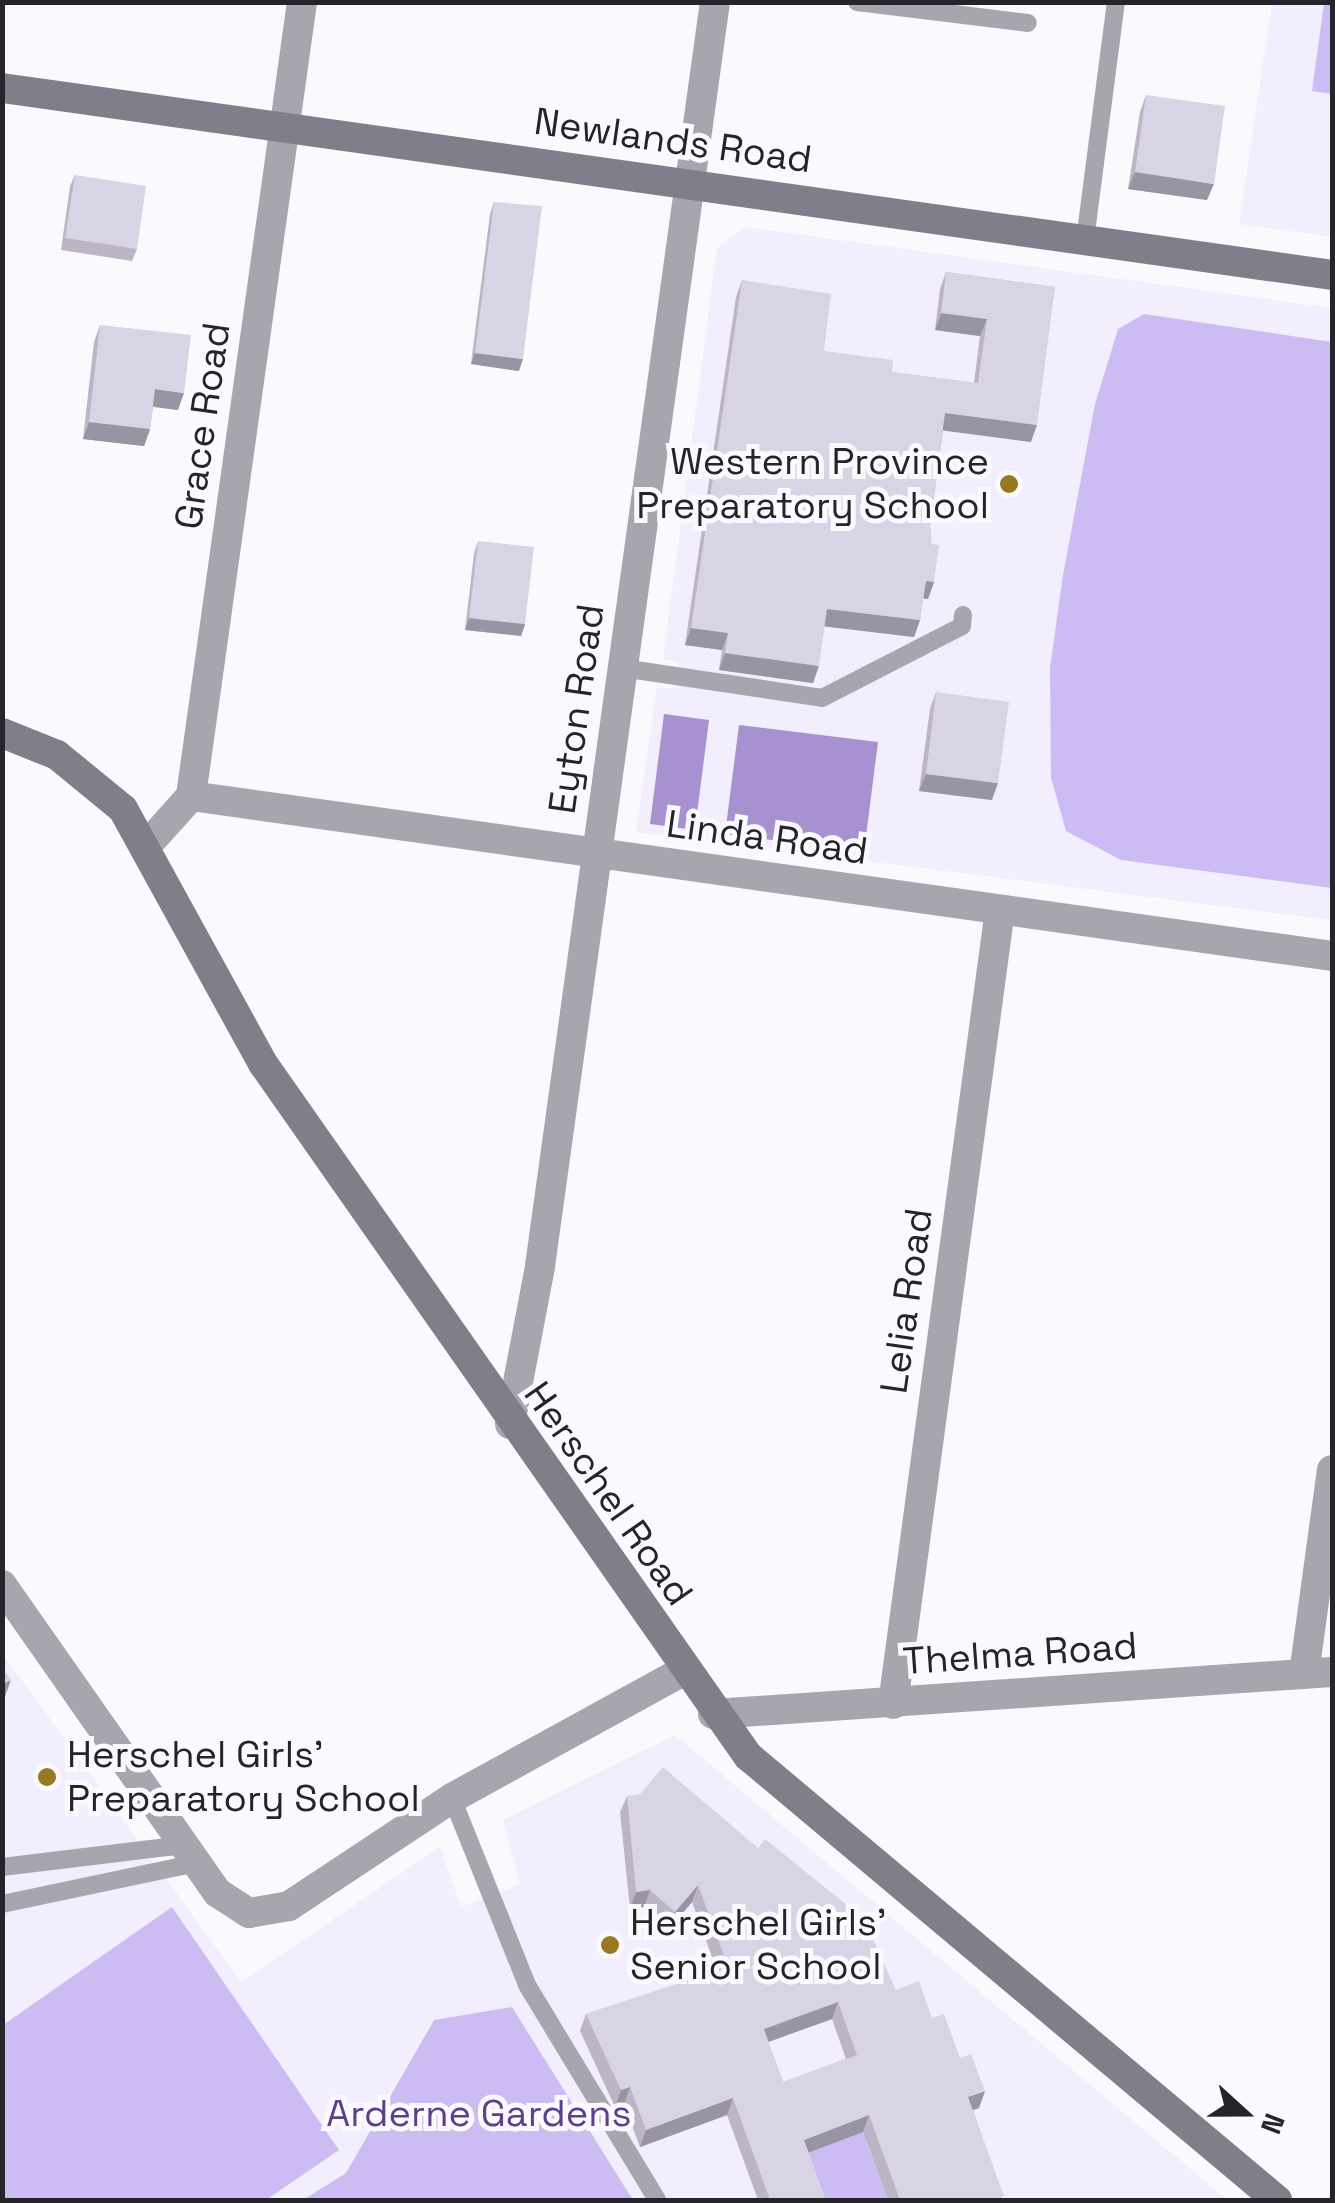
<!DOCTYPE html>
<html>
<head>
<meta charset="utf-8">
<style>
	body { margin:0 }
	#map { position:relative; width:1335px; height:2203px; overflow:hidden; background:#faf9fd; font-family:"Space Grotesk",sans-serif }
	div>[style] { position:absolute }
	.built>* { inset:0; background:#f3eefe }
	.green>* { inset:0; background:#cdbbf3 }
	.water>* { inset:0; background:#a791d1 }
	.lane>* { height:18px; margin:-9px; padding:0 9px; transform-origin:9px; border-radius:9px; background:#a8a5ae }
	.street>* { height:30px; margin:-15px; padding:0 15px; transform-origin:15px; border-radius:15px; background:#a8a5ae }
	.secondary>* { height:30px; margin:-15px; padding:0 15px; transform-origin:15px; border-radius:15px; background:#817d89 }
	.wall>* { inset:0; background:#bbb5c6 }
	.shaded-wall>* { inset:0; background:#9894a1 }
	.building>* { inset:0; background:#d9d3e6 }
	.dots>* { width:28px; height:28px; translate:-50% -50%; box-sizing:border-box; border:5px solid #faf9fd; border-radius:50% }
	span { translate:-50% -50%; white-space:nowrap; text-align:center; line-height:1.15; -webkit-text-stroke:10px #faf9fd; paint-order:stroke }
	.street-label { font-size:38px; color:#26242b }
	.poi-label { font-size:38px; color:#26242b }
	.right { translate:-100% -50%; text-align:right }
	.left { translate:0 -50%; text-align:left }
	.park-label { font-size:38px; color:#5e3f8c }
	.frame { position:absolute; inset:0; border:5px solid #26242b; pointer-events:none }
	.north { position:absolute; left:1195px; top:2063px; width:100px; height:100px; -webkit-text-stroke:8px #faf9fd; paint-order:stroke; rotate:111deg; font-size:28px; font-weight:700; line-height:40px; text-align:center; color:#26242b }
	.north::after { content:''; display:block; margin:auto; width:35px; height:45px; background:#26242b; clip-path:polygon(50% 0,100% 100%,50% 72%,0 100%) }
</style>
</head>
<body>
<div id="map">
	<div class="built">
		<i style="clip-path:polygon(1272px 3px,1332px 3px,1332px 237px,1239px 224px)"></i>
		<i style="clip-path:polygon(745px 227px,1332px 308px,1332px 920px,636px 832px,657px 687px,675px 689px,679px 662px,663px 659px,717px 248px)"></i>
		<i style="clip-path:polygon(2px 1653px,241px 1982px,440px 1847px,461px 1907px,520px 1884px,503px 1820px,675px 1735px,1227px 2200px,633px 2200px,512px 2007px,433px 2020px,346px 2173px,303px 2200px,3px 2200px)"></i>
	</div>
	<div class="green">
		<i style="clip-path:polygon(1324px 3px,1332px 3px,1332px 94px,1312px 91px)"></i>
		<i style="clip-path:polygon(1144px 314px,1332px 342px,1332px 888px,1121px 860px,1066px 831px,1051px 778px,1050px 668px,1063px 575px,1095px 404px,1118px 329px)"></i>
		<i style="clip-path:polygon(172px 1907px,339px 2150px,266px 2200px,3px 2200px,3px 2025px)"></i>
		<i style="clip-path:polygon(512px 2007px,633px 2200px,303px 2200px,346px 2173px,434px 2020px)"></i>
		<i style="clip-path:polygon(863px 2132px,888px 2200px,813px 2200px,797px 2157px)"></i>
	</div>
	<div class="water">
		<i style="clip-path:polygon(664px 714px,709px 720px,695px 830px,650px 824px)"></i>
		<i style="clip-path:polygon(739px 725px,878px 742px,864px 852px,725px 834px)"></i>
	</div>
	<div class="lane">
		<i style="left:857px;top:2px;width:172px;rotate:7deg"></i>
		<i style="left:1085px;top:240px;width:240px;rotate:-82.6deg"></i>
		<i style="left:622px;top:668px;width:202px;rotate:8.5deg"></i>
		<i style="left:822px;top:698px;width:157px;rotate:-27.2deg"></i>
		<i style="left:962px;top:626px;width:11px;rotate:-85deg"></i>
		<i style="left:452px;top:1798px;width:201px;rotate:68.1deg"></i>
		<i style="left:527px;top:1985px;width:251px;rotate:58.8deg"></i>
		<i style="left:2px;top:1867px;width:183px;rotate:-6.9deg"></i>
		<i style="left:2px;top:1904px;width:199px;rotate:-11.9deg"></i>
	</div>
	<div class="street">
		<i style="left:191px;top:796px;width:1152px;rotate:7.98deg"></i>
		<i style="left:148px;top:844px;width:64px;rotate:-48.1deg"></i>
		<i style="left:191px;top:796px;width:802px;rotate:-82.04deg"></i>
		<i style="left:510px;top:1424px;width:161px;rotate:-79.2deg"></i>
		<i style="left:540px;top:1266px;width:1276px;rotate:-82.12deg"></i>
		<i style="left:2px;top:1585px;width:376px;rotate:55deg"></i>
		<i style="left:218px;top:1893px;width:37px;rotate:33deg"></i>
		<i style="left:249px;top:1913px;width:41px;rotate:-9.9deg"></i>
		<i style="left:289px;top:1906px;width:196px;rotate:-33.5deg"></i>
		<i style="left:452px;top:1798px;width:264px;rotate:-28.8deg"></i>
		<i style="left:1304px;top:1674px;width:206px;rotate:-82.2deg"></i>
		<i style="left:893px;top:1704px;width:801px;rotate:-82.33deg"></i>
		<i style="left:713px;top:1714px;width:620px;rotate:-3.88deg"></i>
	</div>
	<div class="secondary">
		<i style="left:2px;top:88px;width:1343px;rotate:8deg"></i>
		<i style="left:2px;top:733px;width:59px;rotate:21.8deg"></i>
		<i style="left:57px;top:755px;width:85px;rotate:39.3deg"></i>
		<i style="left:123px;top:809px;width:292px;rotate:61.2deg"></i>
		<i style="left:264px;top:1065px;width:844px;rotate:54.99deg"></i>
		<i style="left:748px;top:1756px;width:691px;rotate:40.01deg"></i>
	</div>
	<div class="wall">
		<i style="clip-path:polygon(1146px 95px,1207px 200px,1128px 189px,1140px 112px)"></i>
		<i style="clip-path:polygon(75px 175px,137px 249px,132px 261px,61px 250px,70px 186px)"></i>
		<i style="clip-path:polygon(494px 202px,519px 371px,471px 364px,490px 214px)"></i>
		<i style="clip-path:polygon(946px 272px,1055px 287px,1031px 442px,943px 430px,930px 526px,934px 582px,928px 599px,923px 598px,920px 620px,914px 637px,824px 626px,813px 683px,719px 670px,722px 650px,685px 645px,736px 297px,742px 280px,824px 351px,892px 372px,974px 383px,980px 336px,935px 330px,940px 289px)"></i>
		<i style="clip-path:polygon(100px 325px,178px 410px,153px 407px,150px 429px,144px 446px,83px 439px,94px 342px)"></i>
		<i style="clip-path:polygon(478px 541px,525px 624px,521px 636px,465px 630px,474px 553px)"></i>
		<i style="clip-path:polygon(936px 692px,992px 800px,919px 791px,930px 709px)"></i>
		<i style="clip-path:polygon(evenodd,627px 1796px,932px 2018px,979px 2108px,973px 2110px,1002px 2200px,888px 2200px,863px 2132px,808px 2153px,826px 2200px,758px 2200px,727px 2115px,640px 2147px,624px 2104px,615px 2107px,580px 2031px,586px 2014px,717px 1971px,692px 1902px,669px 1929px,644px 1907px,630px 1909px,620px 1812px,627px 1796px,832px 2019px,846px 2059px,783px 2082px,768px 2042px,832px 2019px)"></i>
	</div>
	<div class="shaded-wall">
		<i style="clip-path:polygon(1135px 172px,1214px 184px,1207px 200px,1128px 189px)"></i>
		<i style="clip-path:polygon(941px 313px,987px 319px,980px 336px,935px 330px)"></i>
		<i style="clip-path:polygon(475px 353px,523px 359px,519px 371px,471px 364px)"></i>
		<i style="clip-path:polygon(155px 389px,184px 393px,178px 410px,149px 406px)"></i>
		<i style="clip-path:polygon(945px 413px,1037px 425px,1031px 442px,939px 430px)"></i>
		<i style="clip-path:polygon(89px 422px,150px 429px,144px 446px,83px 439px)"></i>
		<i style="clip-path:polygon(926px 581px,934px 582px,928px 599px,919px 598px)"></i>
		<i style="clip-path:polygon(827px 609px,920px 620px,914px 637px,821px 626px)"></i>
		<i style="clip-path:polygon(469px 618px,525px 624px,521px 636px,465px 630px)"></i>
		<i style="clip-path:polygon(691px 628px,728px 633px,722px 650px,685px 645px)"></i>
		<i style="clip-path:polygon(725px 653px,819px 666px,813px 683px,719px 670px)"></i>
		<i style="clip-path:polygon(926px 774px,998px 783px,992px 800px,919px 791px)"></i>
		<i style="clip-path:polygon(11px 1680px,4px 1699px,2px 1699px,2px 1684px)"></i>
		<i style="clip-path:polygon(698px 1885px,692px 1902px,669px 1929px,675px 1912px)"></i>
		<i style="clip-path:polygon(650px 1890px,644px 1907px,630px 1909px,636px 1892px)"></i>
		<i style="clip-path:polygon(838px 2002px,832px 2019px,757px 2046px,764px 2029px)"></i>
		<i style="clip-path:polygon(630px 2087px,624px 2104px,615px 2107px,621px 2090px)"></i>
		<i style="clip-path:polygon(985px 2091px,979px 2108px,962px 2114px,968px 2097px)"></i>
		<i style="clip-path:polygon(733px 2098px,727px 2115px,640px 2147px,646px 2130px)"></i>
		<i style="clip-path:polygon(869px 2115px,863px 2132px,797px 2157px,804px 2140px)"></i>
	</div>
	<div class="building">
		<i style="clip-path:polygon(1146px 95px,1225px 106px,1214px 184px,1135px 172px)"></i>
		<i style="clip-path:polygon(75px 175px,146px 186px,137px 249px,65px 238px)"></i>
		<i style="clip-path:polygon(494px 202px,542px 206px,523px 359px,475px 353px)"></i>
		<i style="clip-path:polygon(946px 272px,1055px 287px,1037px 425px,945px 413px,930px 526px,931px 544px,939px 545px,934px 582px,926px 581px,920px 620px,827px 609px,819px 666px,725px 653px,728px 633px,691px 628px,742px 280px,831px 294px,824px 351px,893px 360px,892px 372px,978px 383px,987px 319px,941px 313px)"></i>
		<i style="clip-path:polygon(100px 325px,191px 335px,184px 393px,155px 389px,150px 429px,89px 422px)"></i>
		<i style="clip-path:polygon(478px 541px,534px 547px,525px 624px,469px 618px)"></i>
		<i style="clip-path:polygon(936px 692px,1009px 702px,998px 783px,926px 774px)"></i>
		<i style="clip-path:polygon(2px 1667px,11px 1680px,2px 1684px)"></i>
		<i style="clip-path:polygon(evenodd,663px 1767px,758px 1848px,765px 1839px,864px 1919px,896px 1990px,919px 1981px,932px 2018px,944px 2014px,960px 2058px,971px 2054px,985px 2091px,968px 2097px,1004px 2196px,993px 2200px,900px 2200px,869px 2115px,804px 2140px,826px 2200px,770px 2200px,733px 2098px,646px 2130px,630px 2087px,621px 2090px,586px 2014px,728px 1967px,698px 1885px,675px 1912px,650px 1890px,636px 1892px,627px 1796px,640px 1794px,663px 1767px,838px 2002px,857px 2055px,783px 2082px,764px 2029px,838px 2002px)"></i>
	</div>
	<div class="dots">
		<i style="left:1009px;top:484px;background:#967921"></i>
		<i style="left:47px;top:1777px;background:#967921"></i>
		<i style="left:610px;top:1945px;background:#967921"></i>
	</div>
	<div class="street-label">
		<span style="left:673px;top:141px;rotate:8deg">Newlands Road</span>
		<span style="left:203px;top:426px;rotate:-82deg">Grace Road</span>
		<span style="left:577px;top:709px;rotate:-82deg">Eyton Road</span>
		<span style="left:767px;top:838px;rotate:8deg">Linda Road</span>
		<span style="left:907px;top:1301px;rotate:-82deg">Lelia Road</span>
		<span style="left:608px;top:1494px;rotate:55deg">Herschel Road</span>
		<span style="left:1020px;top:1654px;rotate:-4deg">Thelma Road</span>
	</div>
	<div class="poi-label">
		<span class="right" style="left:989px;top:484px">Western Province<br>Preparatory School</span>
		<span class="left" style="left:67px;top:1777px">Herschel Girls'<br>Preparatory School</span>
		<span class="left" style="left:630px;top:1945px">Herschel Girls'<br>Senior School</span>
	</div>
	<div class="park-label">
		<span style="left:479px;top:2114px">Arderne Gardens</span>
	</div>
	<div class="frame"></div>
	<div class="north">N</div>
</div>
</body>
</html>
